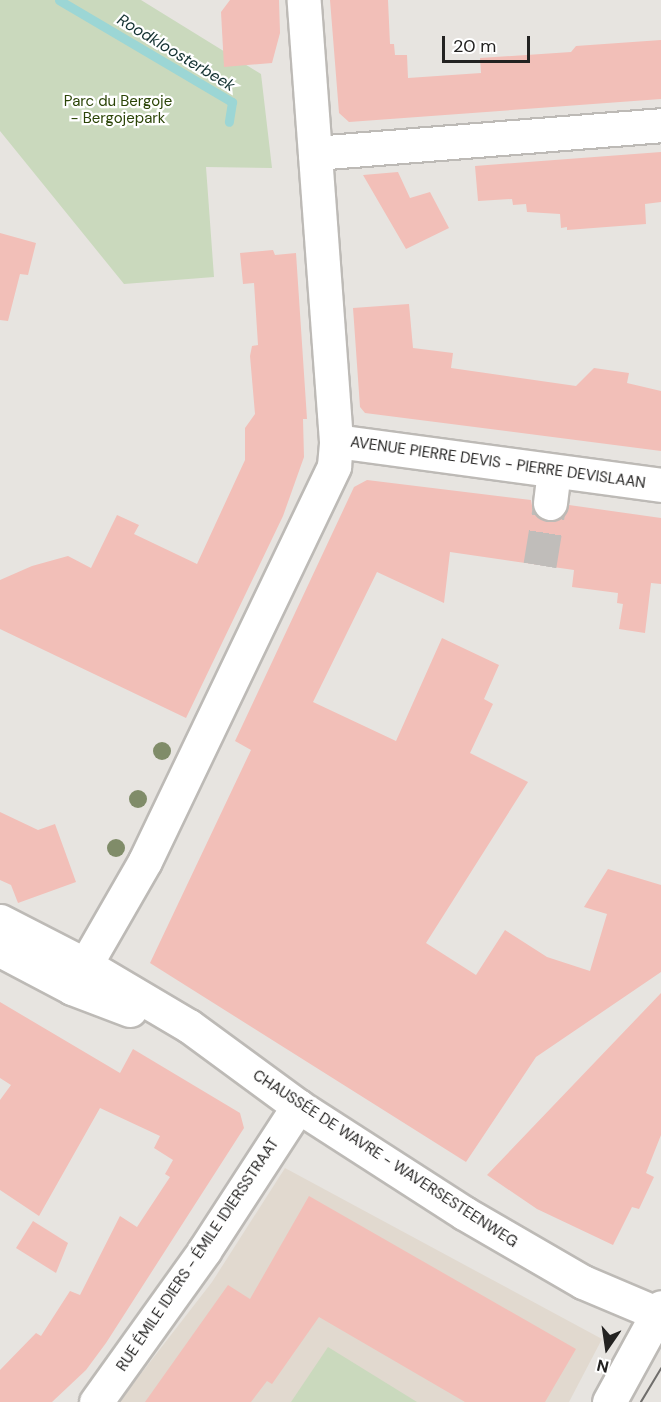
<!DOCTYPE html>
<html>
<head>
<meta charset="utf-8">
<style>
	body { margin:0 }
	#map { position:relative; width:661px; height:1402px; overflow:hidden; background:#e7e4e0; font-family:"DM Sans",sans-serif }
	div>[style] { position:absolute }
	.built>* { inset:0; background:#e1d9cf }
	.green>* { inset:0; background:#cad9bd }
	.stream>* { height:9px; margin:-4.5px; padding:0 4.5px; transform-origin:4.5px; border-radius:4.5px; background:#9cd6d5 }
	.building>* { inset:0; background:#f2bfb8 }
	.minor-tunnel>* { height:33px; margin-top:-16.5px; transform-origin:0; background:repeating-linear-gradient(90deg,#c0bdba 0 33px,transparent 0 49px) }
	.roads { filter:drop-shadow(2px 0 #bdbab6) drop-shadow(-2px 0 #bdbab6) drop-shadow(0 2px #bdbab6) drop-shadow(0 -2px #bdbab6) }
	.minor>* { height:33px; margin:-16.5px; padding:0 16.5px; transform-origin:16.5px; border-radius:16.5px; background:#fff }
	.major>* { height:33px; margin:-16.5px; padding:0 16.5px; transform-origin:16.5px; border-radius:16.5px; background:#fff }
	.tram>* { height:1.5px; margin:-0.75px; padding:0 0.75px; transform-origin:0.75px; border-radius:0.75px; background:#706e6c }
	.trees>* { width:18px; height:18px; margin:-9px; border-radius:50%; background:#808c69 }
	span { translate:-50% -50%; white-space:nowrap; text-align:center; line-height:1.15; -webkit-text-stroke:4.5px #fff; paint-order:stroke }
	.park-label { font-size:15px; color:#2b4407 }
	.street-label { font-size:15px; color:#232221 }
	.water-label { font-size:16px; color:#123030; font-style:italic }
	.north { position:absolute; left:577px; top:1318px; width:60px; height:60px; -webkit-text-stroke:4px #fff; paint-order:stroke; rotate:193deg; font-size:16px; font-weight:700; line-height:24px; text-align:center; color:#232221 }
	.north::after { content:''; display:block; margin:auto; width:21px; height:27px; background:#232221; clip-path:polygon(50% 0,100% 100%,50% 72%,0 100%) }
	.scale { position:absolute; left:442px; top:36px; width:88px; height:27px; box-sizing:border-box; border:3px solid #232221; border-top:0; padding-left:8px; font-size:18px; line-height:21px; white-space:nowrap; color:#232221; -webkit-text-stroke:4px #fff; paint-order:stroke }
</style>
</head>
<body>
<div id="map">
	<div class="built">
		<i style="clip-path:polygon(285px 1168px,602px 1339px,569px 1402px,119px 1402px,212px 1282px)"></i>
	</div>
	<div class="green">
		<i style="clip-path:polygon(0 0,141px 0,261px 74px,272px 168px,206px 167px,214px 277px,124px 284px,0 131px)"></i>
		<i style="clip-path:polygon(328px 1347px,417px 1402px,291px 1402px)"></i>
	</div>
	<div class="stream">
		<i style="left:59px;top:0;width:201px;rotate:30.5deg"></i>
		<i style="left:232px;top:102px;width:20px;rotate:99deg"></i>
	</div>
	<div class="building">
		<i style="clip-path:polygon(230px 0,279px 0,280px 33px,272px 63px,224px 67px,221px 12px)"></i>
		<i style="clip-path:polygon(330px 0,388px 0,390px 44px,394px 44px,395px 55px,407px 55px,408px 78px,481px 73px,480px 58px,571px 52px,576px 46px,661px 40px,661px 99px,349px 122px,339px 113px)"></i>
		<i style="clip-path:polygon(661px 152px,661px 202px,645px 204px,646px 224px,567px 230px,567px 227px,561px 228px,560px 214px,527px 212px,526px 204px,513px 205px,512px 199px,478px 201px,475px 166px)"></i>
		<i style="clip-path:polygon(398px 172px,410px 198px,430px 192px,449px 228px,406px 249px,363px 175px)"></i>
		<i style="clip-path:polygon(0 233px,36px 243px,28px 275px,20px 274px,8px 321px,0 320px)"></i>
		<i style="clip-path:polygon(273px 250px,275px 255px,296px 253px,307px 419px,303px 419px,304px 457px,283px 516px,186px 718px,0 629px,0 580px,32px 566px,68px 556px,91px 568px,117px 515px,139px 525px,134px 534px,197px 564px,245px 460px,245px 428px,255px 414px,250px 356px,252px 346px,258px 345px,254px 283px,243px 284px,240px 253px)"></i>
		<i style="clip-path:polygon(409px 304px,413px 348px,453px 353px,451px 368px,576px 386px,594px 368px,629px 373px,627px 383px,661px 391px,661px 451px,365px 413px,360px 407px,353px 308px)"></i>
		<i style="clip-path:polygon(367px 480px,531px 500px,533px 511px,547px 521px,558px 520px,569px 505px,661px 518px,661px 584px,651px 583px,645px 633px,619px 629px,623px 604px,617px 603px,618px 593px,572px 587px,574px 570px,450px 552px,444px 603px,377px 572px,313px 702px,396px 741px,442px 638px,499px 665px,484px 699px,493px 704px,470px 753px,528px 782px,426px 943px,476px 975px,505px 930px,547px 957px,590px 971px,607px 914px,584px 907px,608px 869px,661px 885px,661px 972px,536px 1057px,466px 1162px,150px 963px,251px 750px,235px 741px,354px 487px)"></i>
		<i style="clip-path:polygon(0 812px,38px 830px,55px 824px,76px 882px,18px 903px,11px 885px,0 880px)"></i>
		<i style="clip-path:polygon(661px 993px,661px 1135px,646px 1173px,654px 1177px,639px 1209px,632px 1207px,613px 1245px,537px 1209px,487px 1175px)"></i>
		<i style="clip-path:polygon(0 1002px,120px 1073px,133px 1049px,240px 1113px,244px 1128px,106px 1343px,86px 1370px,52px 1402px,0 1402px,0 1370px,36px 1333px,41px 1336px,70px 1291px,80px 1295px,120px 1216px,137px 1227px,170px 1177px,165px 1174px,173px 1160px,154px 1148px,160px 1136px,100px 1108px,39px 1216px,0 1190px,0 1100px,11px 1085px,0 1078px)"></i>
		<i style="clip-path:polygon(309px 1196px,576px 1349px,545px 1402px,465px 1402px,319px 1317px,272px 1384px,267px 1381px,251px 1402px,145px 1402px,228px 1285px,250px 1299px)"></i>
		<i style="clip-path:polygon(33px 1221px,68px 1243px,56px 1273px,16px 1248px)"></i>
	</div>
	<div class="minor-tunnel">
		<i style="left:540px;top:565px;width:63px;rotate:-80.8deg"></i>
	</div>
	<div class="roads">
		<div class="minor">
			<i style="left:315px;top:153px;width:347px;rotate:-4.6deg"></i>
			<i style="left:336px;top:441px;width:328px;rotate:7.7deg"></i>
			<i style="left:550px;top:503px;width:32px;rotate:-83deg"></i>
			<i style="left:72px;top:988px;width:146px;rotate:-60.1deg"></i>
			<i style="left:145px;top:861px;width:438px;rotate:-64.4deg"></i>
			<i style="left:334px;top:466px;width:25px;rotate:-85deg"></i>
			<i style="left:336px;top:441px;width:442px;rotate:-94.2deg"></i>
			<i style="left:96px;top:1402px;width:186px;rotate:-54.4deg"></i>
			<i style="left:204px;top:1251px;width:173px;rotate:-57deg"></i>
		</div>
		<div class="major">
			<i style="left:0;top:921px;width:94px;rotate:27.1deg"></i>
			<i style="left:84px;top:964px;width:122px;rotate:30.6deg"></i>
			<i style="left:189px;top:1026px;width:135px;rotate:36.3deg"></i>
			<i style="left:298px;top:1106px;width:197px;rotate:32.8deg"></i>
			<i style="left:464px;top:1213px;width:138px;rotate:30.1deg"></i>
			<i style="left:583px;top:1282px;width:85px;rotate:22.9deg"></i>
			<i style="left:0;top:950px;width:81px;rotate:27.8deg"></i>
			<i style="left:72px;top:988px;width:62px;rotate:20.8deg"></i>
			<i style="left:609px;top:1402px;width:108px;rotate:-61.3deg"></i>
		</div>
	</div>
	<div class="tram">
		<i style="left:641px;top:1402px;width:39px;rotate:-59deg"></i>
	</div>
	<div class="trees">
		<i style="left:162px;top:751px"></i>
		<i style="left:138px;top:799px"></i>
		<i style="left:116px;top:848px"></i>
	</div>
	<div class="park-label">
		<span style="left:118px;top:110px">Parc du Bergoje<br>- Bergojepark</span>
	</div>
	<div class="street-label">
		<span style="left:498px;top:463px;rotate:8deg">AVENUE PIERRE DEVIS - PIERRE DEVISLAAN</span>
		<span style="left:385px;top:1159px;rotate:33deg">CHAUSSÉE DE WAVRE - WAVERSESTEENWEG</span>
		<span style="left:198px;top:1255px;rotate:-56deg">RUE ÉMILE IDIERS - ÉMILE IDIERSSTRAAT</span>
	</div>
	<div class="water-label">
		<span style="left:176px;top:53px;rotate:31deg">Roodkloosterbeek</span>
	</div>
	<div class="north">N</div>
	<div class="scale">20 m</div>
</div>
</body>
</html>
